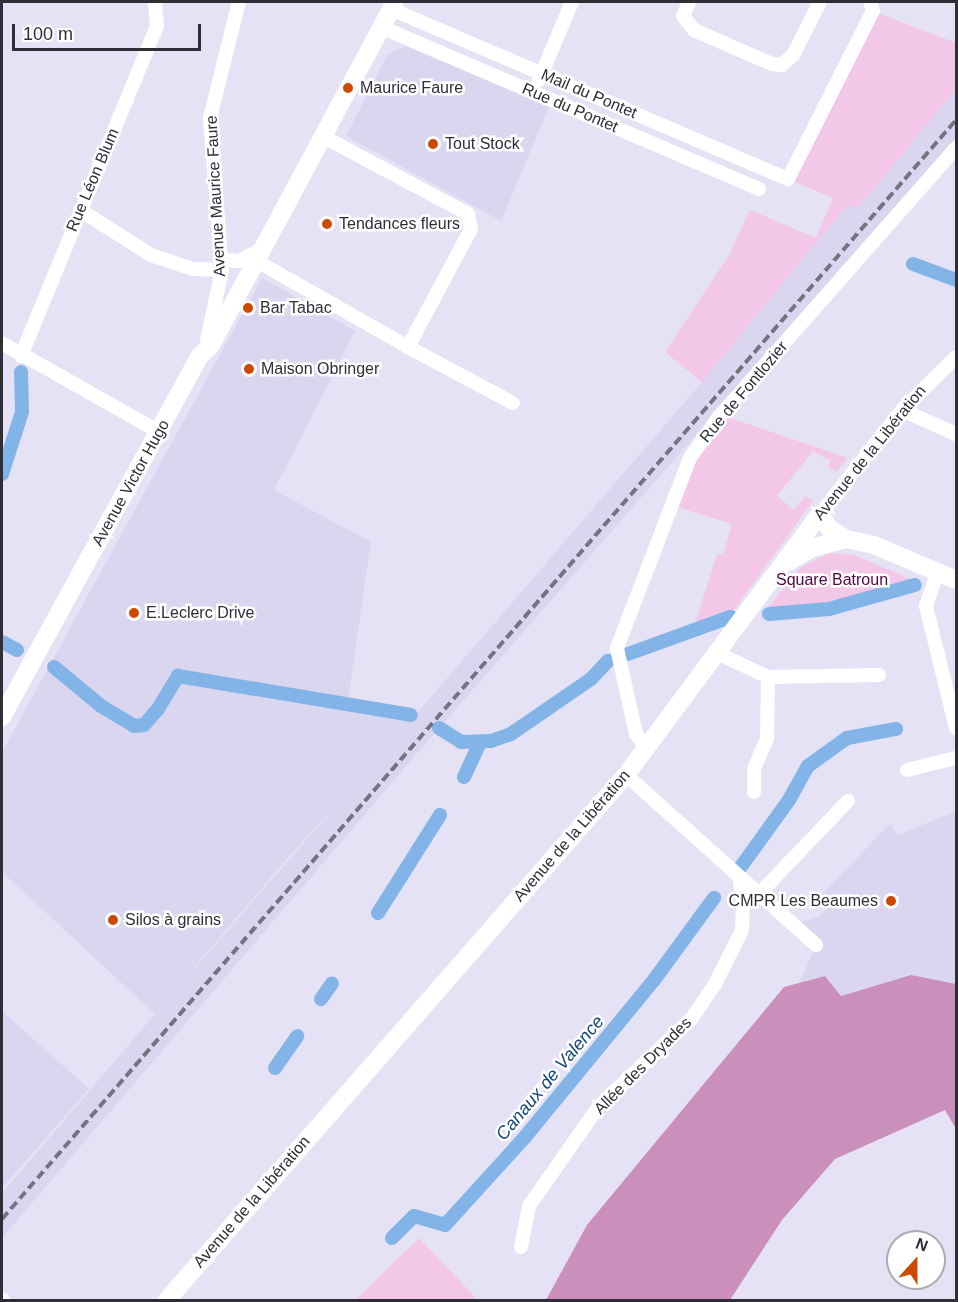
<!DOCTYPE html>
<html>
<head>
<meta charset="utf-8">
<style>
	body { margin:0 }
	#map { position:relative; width:958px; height:1302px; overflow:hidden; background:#e6e2f6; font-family:Arial,sans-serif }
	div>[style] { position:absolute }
	.built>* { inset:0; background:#dad6f0 }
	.green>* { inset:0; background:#f3c7e7 }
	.forest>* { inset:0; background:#cb8fbc }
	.canal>* { height:14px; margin:-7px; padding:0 7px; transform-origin:7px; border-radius:7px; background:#82b4e8 }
	.minor>* { height:14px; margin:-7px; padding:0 7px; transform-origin:7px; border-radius:7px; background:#fff }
	.major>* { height:18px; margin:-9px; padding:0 9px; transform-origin:9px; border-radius:9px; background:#fff }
	.rail>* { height:4px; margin-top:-2px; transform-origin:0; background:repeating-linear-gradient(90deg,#757380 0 9px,transparent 0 13.5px) }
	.dots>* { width:16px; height:16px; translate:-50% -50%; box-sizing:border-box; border:3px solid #fff; border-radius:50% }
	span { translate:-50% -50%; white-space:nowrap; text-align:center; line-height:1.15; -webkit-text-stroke:5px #fff; paint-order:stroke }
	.poi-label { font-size:16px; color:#2f2e36 }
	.left { translate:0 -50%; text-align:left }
	.right { translate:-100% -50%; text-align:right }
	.street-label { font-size:16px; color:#2f2e36 }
	.park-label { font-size:16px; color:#4f0543 }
	.water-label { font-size:18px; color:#134878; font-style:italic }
	.frame { position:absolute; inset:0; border:3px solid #2f2e36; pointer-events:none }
	.north { position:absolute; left:886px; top:1230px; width:60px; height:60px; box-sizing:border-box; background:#fff; border:2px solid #acabaf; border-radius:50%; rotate:21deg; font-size:16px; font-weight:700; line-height:24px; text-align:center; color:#2f2e36 }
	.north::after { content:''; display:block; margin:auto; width:21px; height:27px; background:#ce4900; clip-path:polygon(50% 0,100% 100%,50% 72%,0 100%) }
	.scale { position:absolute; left:12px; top:24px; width:189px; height:27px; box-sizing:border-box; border:3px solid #2f2e36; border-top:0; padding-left:8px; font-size:18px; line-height:21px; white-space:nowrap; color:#2f2e36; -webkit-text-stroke:4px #fff; paint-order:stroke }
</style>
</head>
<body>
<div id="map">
	<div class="built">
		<i style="clip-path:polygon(405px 46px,549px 107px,501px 221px,346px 136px,387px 55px)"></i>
		<i style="clip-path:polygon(evenodd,956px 89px,956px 138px,414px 757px,2px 1238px,2px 1193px,155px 1014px,2px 872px,2px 752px,262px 278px,355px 331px,274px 490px,371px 542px,348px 701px,402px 706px,418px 712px,702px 382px,847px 205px,859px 207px,956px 89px,360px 778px,187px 977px,186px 977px,280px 867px,360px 778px)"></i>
		<i style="clip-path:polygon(956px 811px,956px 984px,911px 975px,841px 996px,825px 976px,800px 982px,816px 945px,793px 925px,819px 916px,830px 906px,820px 896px,890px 824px,898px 835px)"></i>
		<i style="clip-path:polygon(2px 1011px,89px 1089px,2px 1188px)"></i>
	</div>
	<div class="green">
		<i style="clip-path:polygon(873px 11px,956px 43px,956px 89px,859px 207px,847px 205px,702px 382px,665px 352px,729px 255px,750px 210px,816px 238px,833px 198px,788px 179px)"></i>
		<i style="clip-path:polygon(727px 417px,848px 458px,836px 472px,828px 466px,831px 461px,813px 451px,777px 496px,794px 510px,805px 496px,813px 501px,731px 614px,695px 624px,717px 554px,723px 555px,732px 524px,674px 506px,688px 471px)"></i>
		<i style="clip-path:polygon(830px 553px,854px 555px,922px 584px,829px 609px,762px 615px,801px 567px)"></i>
		<i style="clip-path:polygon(419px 1238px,478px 1300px,356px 1300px)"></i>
	</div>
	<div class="forest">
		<i style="clip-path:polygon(911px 975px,956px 984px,956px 1129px,945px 1110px,835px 1159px,782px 1220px,730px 1300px,546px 1300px,587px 1225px,784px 987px,825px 976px,841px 996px)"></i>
	</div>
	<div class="canal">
		<i style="left:913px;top:264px;width:46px;rotate:20.4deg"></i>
		<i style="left:2px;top:474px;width:65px;rotate:-72.1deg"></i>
		<i style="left:22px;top:412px;width:40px;rotate:-91.4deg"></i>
		<i style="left:769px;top:614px;width:60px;rotate:-4.8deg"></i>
		<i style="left:829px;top:609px;width:89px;rotate:-15.6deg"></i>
		<i style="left:2px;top:642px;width:17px;rotate:28deg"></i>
		<i style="left:628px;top:654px;width:109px;rotate:-19.9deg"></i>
		<i style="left:54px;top:667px;width:61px;rotate:39.7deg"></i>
		<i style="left:101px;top:706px;width:39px;rotate:31deg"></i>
		<i style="left:134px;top:726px;width:10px;rotate:-6deg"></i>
		<i style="left:144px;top:725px;width:21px;rotate:-49deg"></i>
		<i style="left:158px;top:709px;width:39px;rotate:-59deg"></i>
		<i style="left:178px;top:676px;width:236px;rotate:9.5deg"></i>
		<i style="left:439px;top:728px;width:26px;rotate:32deg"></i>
		<i style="left:461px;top:742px;width:30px;rotate:-2deg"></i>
		<i style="left:491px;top:741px;width:21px;rotate:-19deg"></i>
		<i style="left:511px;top:734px;width:97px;rotate:-34.5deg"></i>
		<i style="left:591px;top:679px;width:25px;rotate:-47deg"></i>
		<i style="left:464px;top:777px;width:38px;rotate:-65deg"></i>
		<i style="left:740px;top:868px;width:84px;rotate:-54.2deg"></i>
		<i style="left:789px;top:800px;width:39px;rotate:-61deg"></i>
		<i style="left:808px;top:766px;width:48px;rotate:-35.7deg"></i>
		<i style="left:847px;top:738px;width:50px;rotate:-10.4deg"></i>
		<i style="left:378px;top:913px;width:116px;rotate:-57.7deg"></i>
		<i style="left:321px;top:999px;width:19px;rotate:-55deg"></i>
		<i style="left:275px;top:1068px;width:39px;rotate:-55deg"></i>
		<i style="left:392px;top:1238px;width:31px;rotate:-45deg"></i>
		<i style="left:414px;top:1216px;width:32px;rotate:16deg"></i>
		<i style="left:445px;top:1225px;width:119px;rotate:-47.7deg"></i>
		<i style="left:525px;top:1137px;width:203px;rotate:-50.6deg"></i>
		<i style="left:654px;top:980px;width:102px;rotate:-53.8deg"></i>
	</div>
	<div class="minor">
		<i style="left:689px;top:2px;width:15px;rotate:113deg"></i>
		<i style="left:683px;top:16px;width:18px;rotate:52deg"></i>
		<i style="left:694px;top:30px;width:85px;rotate:23.6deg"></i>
		<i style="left:772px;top:64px;width:10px;rotate:6deg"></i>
		<i style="left:782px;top:65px;width:15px;rotate:-42deg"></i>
		<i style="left:793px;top:55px;width:59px;rotate:-63deg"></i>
		<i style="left:391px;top:9px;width:432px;rotate:23.2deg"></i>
		<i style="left:788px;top:179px;width:188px;rotate:-63.2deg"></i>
		<i style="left:873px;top:11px;width:9px;rotate:-108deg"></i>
		<i style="left:381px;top:27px;width:411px;rotate:23.2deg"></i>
		<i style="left:539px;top:80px;width:85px;rotate:-67.1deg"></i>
		<i style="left:322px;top:136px;width:166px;rotate:28.1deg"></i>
		<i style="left:468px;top:214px;width:15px;rotate:79deg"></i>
		<i style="left:471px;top:229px;width:134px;rotate:118.1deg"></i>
		<i style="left:408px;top:347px;width:119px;rotate:28.1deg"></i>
		<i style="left:80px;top:210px;width:84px;rotate:32.4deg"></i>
		<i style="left:151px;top:255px;width:44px;rotate:18.4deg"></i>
		<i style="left:193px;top:269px;width:29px;rotate:2deg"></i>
		<i style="left:222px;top:260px;width:17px;rotate:3deg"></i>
		<i style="left:239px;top:261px;width:24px;rotate:-28deg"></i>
		<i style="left:262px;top:264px;width:168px;rotate:29.6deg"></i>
		<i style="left:207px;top:340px;width:72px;rotate:-77.9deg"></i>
		<i style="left:222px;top:270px;width:152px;rotate:-94.5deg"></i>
		<i style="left:210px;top:118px;width:120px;rotate:-76deg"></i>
		<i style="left:2px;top:343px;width:180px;rotate:29.5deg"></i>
		<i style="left:21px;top:356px;width:357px;rotate:-67.6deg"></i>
		<i style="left:157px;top:26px;width:24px;rotate:-95deg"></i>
		<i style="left:902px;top:410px;width:59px;rotate:24deg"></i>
		<i style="left:820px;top:514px;width:132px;rotate:-51.7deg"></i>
		<i style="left:902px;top:410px;width:76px;rotate:-44.5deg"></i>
		<i style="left:938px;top:571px;width:37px;rotate:109deg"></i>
		<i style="left:926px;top:606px;width:126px;rotate:76.2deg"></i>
		<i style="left:717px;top:653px;width:56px;rotate:25.2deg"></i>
		<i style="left:768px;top:677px;width:111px;rotate:-1deg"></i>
		<i style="left:647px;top:749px;width:19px;rotate:-126deg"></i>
		<i style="left:636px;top:734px;width:88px;rotate:-102.5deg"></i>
		<i style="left:617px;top:648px;width:204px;rotate:-69deg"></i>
		<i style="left:690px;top:458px;width:49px;rotate:-55deg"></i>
		<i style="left:718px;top:418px;width:360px;rotate:-48.6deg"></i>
		<i style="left:907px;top:770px;width:50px;rotate:-13.8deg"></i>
		<i style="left:626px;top:775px;width:255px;rotate:41.8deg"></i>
		<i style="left:754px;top:792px;width:23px;rotate:-90deg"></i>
		<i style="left:754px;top:769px;width:33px;rotate:-67deg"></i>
		<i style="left:767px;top:739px;width:62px;rotate:-89.1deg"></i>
		<i style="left:759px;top:894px;width:129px;rotate:-46.3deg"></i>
		<i style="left:521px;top:1247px;width:42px;rotate:-79deg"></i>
		<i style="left:529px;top:1206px;width:122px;rotate:-55deg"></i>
		<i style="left:599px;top:1106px;width:128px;rotate:-43.4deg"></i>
		<i style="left:692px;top:1018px;width:41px;rotate:-55.9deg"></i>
		<i style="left:715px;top:984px;width:60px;rotate:-63.4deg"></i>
		<i style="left:742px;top:930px;width:28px;rotate:-88deg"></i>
		<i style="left:743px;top:902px;width:26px;rotate:-99deg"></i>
		<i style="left:2px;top:1300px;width:1px"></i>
	</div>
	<div class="major">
		<i style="left:820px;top:514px;width:17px;rotate:57deg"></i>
		<i style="left:829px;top:528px;width:20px;rotate:33deg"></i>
		<i style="left:846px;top:539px;width:29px;rotate:12deg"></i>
		<i style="left:874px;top:545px;width:89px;rotate:23.1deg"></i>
		<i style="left:788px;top:562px;width:28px;rotate:-30deg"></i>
		<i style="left:812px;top:548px;width:35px;rotate:-15deg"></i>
		<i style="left:2px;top:717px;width:412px;rotate:-61.3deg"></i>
		<i style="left:200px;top:356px;width:16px;rotate:-45deg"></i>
		<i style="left:211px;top:345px;width:389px;rotate:-61.8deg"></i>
		<i style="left:167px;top:1300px;width:697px;rotate:-48.84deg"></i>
		<i style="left:626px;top:775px;width:325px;rotate:-53.4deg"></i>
	</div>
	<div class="rail">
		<i style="left:2px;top:1219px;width:1455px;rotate:-49.04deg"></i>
	</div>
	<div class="dots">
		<i style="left:348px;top:88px;background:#ce4900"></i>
		<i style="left:433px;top:144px;background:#ce4900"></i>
		<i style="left:327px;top:224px;background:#ce4900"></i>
		<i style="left:248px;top:308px;background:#ce4900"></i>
		<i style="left:249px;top:369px;background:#ce4900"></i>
		<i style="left:134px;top:613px;background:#ce4900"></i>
		<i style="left:891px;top:901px;background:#ce4900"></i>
		<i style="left:113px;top:920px;background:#ce4900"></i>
	</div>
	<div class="poi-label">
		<span class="left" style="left:360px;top:88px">Maurice Faure</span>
		<span class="left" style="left:445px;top:144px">Tout Stock</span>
		<span class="left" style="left:339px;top:224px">Tendances fleurs</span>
		<span class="left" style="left:260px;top:308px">Bar Tabac</span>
		<span class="left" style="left:261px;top:369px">Maison Obringer</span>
		<span class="left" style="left:146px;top:613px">E.Leclerc Drive</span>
		<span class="right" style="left:878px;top:901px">CMPR Les Beaumes</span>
		<span class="left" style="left:125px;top:920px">Silos à grains</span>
	</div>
	<div class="street-label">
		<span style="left:589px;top:94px;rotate:23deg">Mail du Pontet</span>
		<span style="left:570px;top:108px;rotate:23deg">Rue du Pontet</span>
		<span style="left:93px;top:180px;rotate:-67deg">Rue Léon Blum</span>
		<span style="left:216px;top:196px;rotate:-93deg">Avenue Maurice Faure</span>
		<span style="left:744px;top:392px;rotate:-50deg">Rue de Fontlozier</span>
		<span style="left:870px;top:453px;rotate:-51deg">Avenue de la Libération</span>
		<span style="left:131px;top:483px;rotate:-61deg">Avenue Victor Hugo</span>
		<span style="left:572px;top:836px;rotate:-49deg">Avenue de la Libération</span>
		<span style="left:643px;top:1066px;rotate:-45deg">Allée des Dryades</span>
		<span style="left:252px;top:1202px;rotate:-49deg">Avenue de la Libération</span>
	</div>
	<div class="park-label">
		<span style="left:832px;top:580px">Square Batroun</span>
	</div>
	<div class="water-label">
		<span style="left:550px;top:1078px;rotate:-50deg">Canaux de Valence</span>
	</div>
	<div class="frame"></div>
	<div class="north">N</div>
	<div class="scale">100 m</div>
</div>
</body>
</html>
